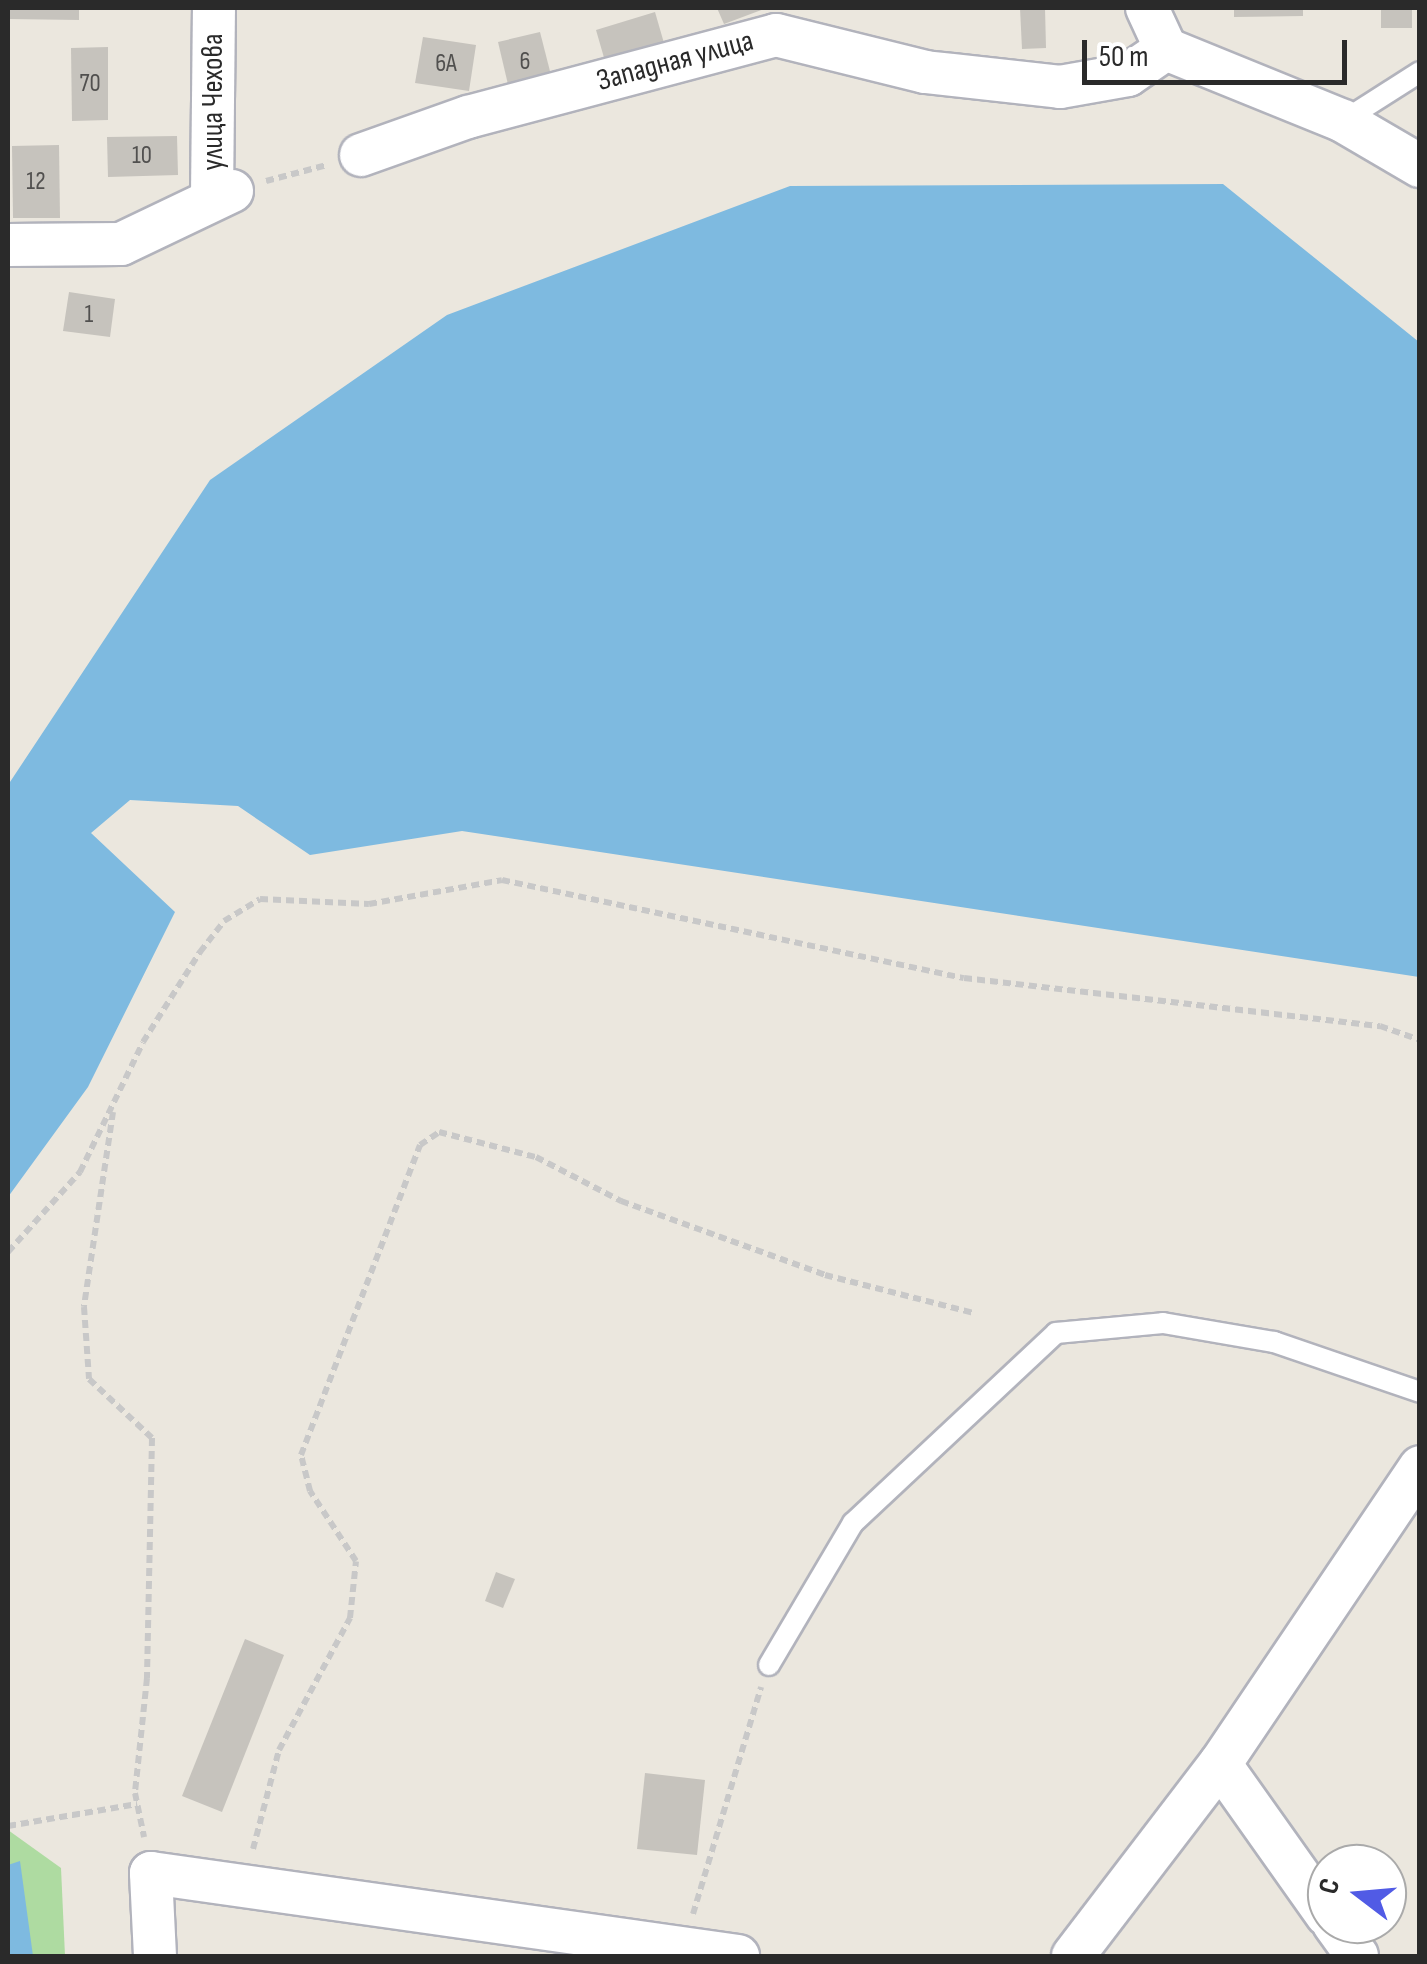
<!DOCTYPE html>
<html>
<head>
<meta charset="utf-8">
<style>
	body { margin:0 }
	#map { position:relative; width:1427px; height:1964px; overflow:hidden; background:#ebe7de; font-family:"Sofia Sans Condensed",sans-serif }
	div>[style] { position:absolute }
	.green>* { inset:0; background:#aedba1 }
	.water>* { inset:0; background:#7ebae0 }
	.building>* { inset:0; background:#c6c3bd }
	.path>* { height:6px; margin-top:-3px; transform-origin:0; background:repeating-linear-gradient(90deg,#c8c8c8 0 8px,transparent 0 13px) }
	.roads { filter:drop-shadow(2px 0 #b2b3bc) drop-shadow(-2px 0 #b2b3bc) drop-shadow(0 2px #b2b3bc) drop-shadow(0 -2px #b2b3bc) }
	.service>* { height:20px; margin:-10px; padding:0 10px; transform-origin:10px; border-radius:10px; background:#fff }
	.minor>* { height:42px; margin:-21px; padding:0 21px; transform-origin:21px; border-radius:21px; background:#fff }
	span { translate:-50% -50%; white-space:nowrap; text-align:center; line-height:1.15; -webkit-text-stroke:8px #fff; paint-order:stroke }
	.number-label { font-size:25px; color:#51504f }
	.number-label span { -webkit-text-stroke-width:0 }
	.street-label { font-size:30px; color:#2a2a2a }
	.frame { position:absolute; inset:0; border:10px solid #2a2a2a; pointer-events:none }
	.north { position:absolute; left:1307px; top:1844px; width:100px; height:100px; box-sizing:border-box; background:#fff; border:2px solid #aaa; border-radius:50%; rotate:286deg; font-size:28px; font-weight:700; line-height:40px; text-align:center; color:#2a2a2a }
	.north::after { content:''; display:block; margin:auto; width:35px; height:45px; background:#515be5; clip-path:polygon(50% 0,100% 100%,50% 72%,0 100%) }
	.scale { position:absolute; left:1082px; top:40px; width:265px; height:45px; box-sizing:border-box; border:5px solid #2a2a2a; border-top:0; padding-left:12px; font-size:30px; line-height:35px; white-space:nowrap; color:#2a2a2a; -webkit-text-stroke:8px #fff; paint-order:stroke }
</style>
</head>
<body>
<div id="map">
	<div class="green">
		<i style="clip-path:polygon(8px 1830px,61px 1868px,65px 1956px,8px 1956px)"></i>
	</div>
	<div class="water">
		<i style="clip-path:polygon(1223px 184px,1419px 342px,1419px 977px,462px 831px,310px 855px,238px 806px,130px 800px,91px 833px,175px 912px,88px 1087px,8px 1197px,8px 785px,210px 480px,447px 315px,790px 186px)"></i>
		<i style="clip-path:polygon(20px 1861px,33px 1956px,8px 1956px,8px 1865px)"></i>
	</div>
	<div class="building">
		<i style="clip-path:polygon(8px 8px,79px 8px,79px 20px,8px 19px)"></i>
		<i style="clip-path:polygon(717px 8px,767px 8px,724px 24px)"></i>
		<i style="clip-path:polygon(1020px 8px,1045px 8px,1046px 48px,1022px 49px)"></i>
		<i style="clip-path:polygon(1234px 8px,1303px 8px,1303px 16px,1234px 17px)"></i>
		<i style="clip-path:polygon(1381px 8px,1412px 8px,1412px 28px,1381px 28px)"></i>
		<i style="clip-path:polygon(655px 12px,666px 50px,607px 68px,596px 30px)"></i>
		<i style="clip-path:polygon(540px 32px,553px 83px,510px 93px,498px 42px)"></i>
		<i style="clip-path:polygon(423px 37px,476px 45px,469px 91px,415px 83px)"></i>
		<i style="clip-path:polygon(108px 47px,108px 120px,72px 121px,71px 48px)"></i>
		<i style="clip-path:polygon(177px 136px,178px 175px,108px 177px,107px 137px)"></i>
		<i style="clip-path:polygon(59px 145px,60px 218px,13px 218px,12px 146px)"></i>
		<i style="clip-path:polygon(69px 292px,115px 299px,110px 337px,63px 331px)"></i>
		<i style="clip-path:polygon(496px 1572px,515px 1579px,503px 1608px,485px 1601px)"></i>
		<i style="clip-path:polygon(245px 1639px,284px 1655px,222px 1812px,182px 1796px)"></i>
		<i style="clip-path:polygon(645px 1773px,705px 1780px,697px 1855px,637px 1849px)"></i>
	</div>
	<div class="path">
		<i style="left:266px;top:181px;width:63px;rotate:-14.7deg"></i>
		<i style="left:113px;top:1112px;width:197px;rotate:98.5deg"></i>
		<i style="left:84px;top:1307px;width:72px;rotate:86deg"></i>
		<i style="left:89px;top:1379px;width:86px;rotate:43.1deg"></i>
		<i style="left:152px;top:1438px;width:240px;rotate:91.2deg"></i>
		<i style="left:147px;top:1678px;width:116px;rotate:96deg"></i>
		<i style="left:135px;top:1793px;width:45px;rotate:78.4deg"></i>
		<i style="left:8px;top:1252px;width:108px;rotate:-48deg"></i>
		<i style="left:80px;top:1172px;width:144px;rotate:-64.1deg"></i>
		<i style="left:143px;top:1042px;width:107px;rotate:-57.7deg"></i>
		<i style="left:200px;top:952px;width:39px;rotate:-52deg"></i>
		<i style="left:224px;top:921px;width:42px;rotate:-31.4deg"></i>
		<i style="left:260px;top:899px;width:109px;rotate:2.6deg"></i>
		<i style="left:369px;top:904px;width:135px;rotate:-10.2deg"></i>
		<i style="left:502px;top:880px;width:472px;rotate:12deg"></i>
		<i style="left:964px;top:978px;width:419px;rotate:6.6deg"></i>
		<i style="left:1380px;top:1026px;width:42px;rotate:19.3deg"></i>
		<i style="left:8px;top:1826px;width:131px;rotate:-9.7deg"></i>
		<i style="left:253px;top:1849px;width:102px;rotate:-75.3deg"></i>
		<i style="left:279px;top:1750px;width:150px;rotate:-61.7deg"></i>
		<i style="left:350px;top:1618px;width:57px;rotate:-84deg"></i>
		<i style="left:356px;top:1561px;width:84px;rotate:-123.3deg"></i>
		<i style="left:310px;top:1491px;width:37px;rotate:-104deg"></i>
		<i style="left:301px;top:1455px;width:332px;rotate:-69deg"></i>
		<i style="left:420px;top:1145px;width:23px;rotate:-34deg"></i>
		<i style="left:439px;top:1132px;width:100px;rotate:14.5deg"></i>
		<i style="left:536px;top:1157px;width:96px;rotate:27.4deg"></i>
		<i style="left:621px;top:1201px;width:217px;rotate:19.9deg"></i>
		<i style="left:825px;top:1275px;width:154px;rotate:14.3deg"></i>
		<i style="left:693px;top:1914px;width:237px;rotate:-73.3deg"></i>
	</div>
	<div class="roads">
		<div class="service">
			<i style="left:1343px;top:121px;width:91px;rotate:-32.5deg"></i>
			<i style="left:769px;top:1665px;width:165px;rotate:-59.4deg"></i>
			<i style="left:853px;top:1523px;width:278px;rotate:-43.1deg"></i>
			<i style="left:1056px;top:1333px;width:107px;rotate:-5.3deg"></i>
			<i style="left:1163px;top:1323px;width:113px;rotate:9.7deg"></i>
			<i style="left:1274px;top:1342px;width:154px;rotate:18.9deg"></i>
		</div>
		<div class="minor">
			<i style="left:1147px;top:8px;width:45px;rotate:65.1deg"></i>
			<i style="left:1166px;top:49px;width:191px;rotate:22.1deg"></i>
			<i style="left:1343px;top:121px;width:89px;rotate:30.3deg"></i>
			<i style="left:361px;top:155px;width:114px;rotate:-19.6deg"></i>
			<i style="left:468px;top:117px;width:319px;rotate:-14.9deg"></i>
			<i style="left:776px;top:35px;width:154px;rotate:13.9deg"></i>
			<i style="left:925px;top:72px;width:136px;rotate:6.3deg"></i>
			<i style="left:1060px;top:87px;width:69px;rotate:-10deg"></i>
			<i style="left:1128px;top:75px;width:46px;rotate:-34.4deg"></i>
			<i style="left:212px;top:196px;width:188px;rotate:-89.4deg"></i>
			<i style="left:8px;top:245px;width:113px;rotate:-0.5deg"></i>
			<i style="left:121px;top:244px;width:123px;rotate:-25.5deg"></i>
			<i style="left:1327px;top:1915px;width:185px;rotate:-125.3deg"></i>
			<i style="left:1220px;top:1764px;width:358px;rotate:-56deg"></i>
			<i style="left:1334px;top:1924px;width:39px;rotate:54deg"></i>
			<i style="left:155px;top:1956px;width:83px;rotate:-92.8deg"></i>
			<i style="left:151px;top:1873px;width:593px;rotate:8.05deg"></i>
			<i style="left:1073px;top:1956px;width:242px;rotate:-52.6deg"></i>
		</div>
	</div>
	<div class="number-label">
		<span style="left:525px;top:62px">6</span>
		<span style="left:446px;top:64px">6А</span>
		<span style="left:90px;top:84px">70</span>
		<span style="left:142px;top:156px">10</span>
		<span style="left:36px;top:182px">12</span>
		<span style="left:89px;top:315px">1</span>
	</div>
	<div class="street-label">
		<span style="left:675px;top:61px;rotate:-15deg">Западная улица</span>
		<span style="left:213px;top:102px;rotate:-90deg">улица Чехова</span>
	</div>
	<div class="frame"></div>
	<div class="north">С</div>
	<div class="scale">50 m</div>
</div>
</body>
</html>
